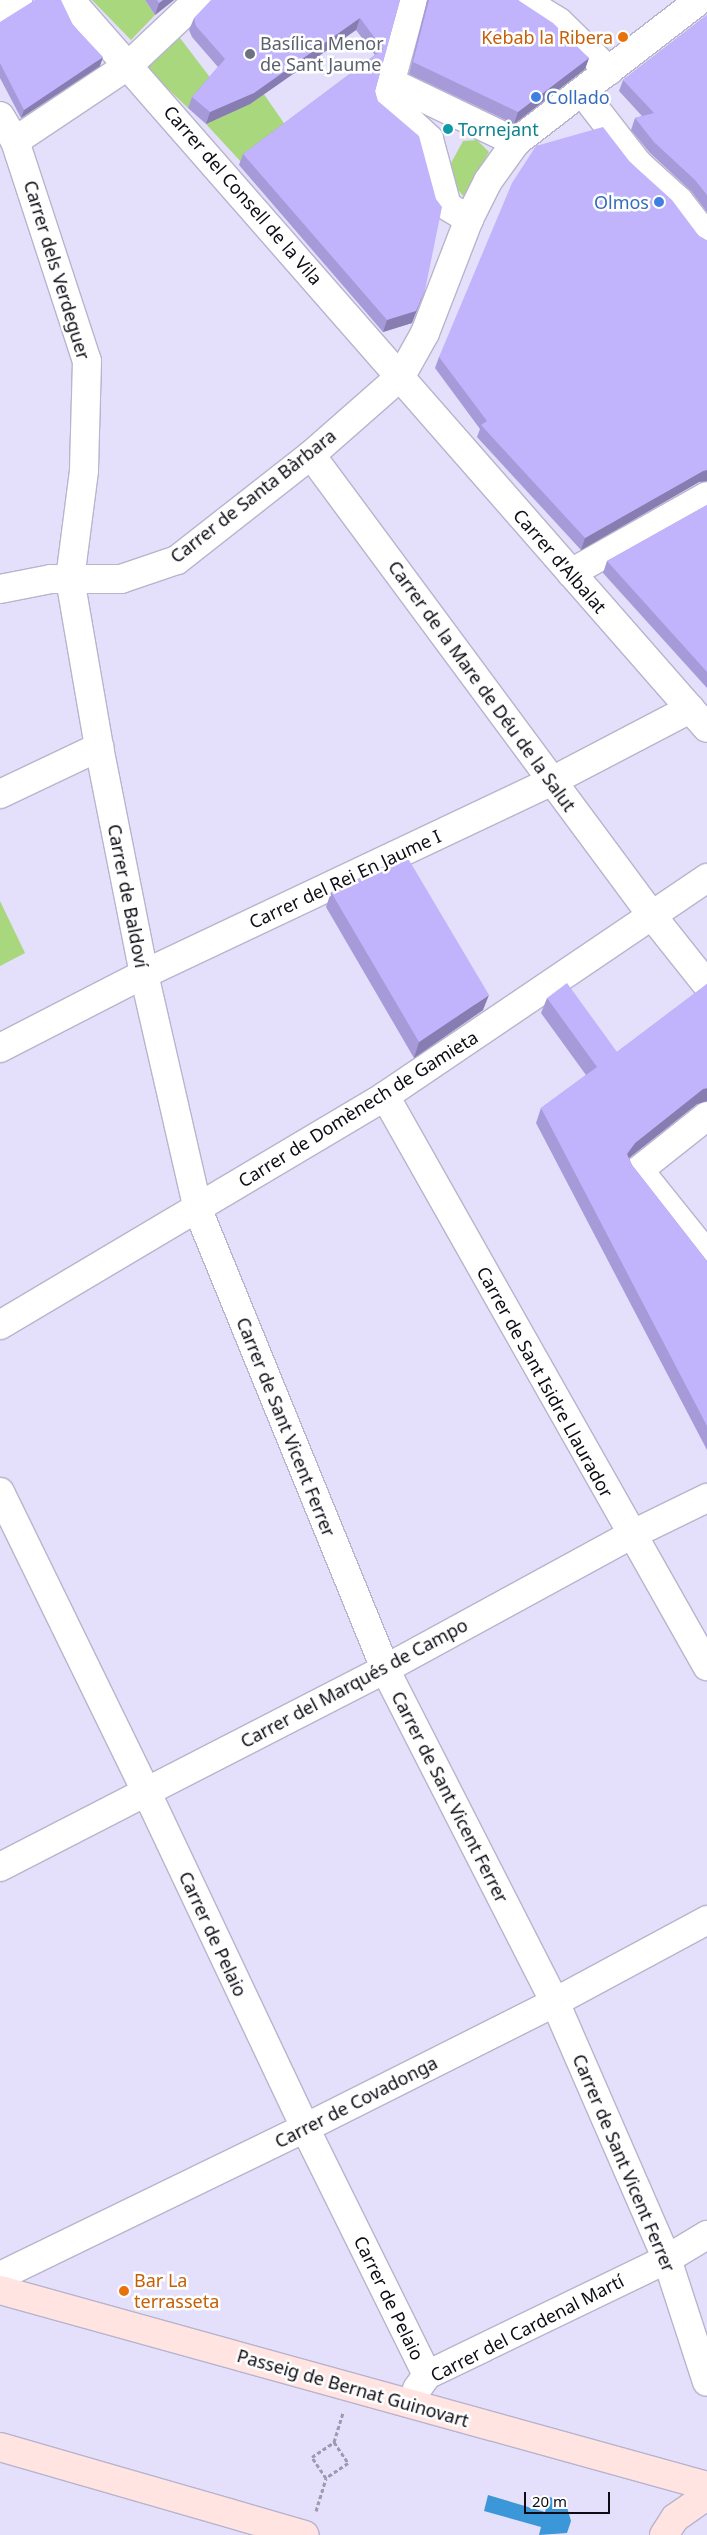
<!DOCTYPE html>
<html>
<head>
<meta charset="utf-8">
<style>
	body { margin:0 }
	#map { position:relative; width:707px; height:2535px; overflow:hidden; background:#e4dffa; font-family:"Noto Sans",sans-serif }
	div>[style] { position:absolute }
	.green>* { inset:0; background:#a9d77d }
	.water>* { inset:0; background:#3b97d8 }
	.path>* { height:3px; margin-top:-1.5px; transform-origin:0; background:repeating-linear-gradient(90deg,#9d99ae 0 4px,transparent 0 6.5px) }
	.roads { filter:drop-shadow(1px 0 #b8b4cd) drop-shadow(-1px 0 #b8b4cd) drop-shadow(0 1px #b8b4cd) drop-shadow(0 -1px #b8b4cd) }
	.street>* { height:28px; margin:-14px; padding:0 14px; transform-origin:14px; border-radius:14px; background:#fff }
	.secondary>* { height:28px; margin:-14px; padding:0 14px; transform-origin:14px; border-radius:14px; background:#ffe4e2 }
	.wall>* { inset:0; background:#a69ad9 }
	.shaded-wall>* { inset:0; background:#877db0 }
	.building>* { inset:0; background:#c1b3fc }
	.dots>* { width:14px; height:14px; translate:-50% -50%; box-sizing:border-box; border:2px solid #fff; border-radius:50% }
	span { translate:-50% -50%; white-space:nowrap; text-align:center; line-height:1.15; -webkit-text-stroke:5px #fff; paint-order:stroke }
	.food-label { font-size:18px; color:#c56008 }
	.right { translate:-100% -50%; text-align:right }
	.left { translate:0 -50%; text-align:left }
	.worship-label { font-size:18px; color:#5b616d }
	.shop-label { font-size:18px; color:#366cbe }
	.culture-label { font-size:18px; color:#0d838f }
	.street-label { font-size:18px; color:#0d0b13 }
	.scale { position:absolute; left:524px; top:2492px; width:86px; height:22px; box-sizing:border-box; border:2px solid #0d0b13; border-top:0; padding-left:6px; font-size:15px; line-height:18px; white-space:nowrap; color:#0d0b13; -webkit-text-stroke:4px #fff; paint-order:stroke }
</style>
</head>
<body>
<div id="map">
	<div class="green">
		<i style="clip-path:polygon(92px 0,145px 0,155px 15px,131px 40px)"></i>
		<i style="clip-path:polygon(180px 38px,212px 80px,188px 108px,144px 66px)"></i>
		<i style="clip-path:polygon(261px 90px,288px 129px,242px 163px,206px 124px)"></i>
		<i style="clip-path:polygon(477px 140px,489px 152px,464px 197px,445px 174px,463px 141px)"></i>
		<i style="clip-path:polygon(0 901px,25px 953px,0 966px)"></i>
	</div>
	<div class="water">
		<i style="clip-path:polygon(488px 2495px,545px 2512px,550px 2497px,559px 2501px,567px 2507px,571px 2521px,567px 2533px,539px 2535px,541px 2527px,484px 2511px)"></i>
	</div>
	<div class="path">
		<i style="left:334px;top:2442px;width:25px;rotate:56deg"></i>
		<i style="left:348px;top:2463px;width:27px;rotate:146deg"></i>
		<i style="left:326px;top:2478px;width:25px;rotate:-124deg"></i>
		<i style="left:312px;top:2457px;width:27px;rotate:-34deg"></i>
		<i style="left:334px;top:2442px;width:30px;rotate:-73deg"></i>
		<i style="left:316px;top:2511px;width:34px;rotate:-73deg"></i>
	</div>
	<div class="roads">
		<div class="street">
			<i style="left:70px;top:0;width:967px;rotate:48.81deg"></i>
			<i style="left:413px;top:0;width:103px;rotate:105.3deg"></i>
			<i style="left:386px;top:99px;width:59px;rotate:42.9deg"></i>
			<i style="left:429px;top:139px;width:69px;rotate:75deg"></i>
			<i style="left:447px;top:206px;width:26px;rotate:31deg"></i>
			<i style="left:524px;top:0;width:41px;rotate:32.2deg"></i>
			<i style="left:559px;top:22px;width:70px;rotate:44.4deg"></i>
			<i style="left:0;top:12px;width:22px;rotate:-34deg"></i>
			<i style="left:390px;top:82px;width:140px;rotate:25.5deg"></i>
			<i style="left:583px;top:93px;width:90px;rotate:52.2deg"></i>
			<i style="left:638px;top:164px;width:55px;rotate:42.1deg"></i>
			<i style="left:679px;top:201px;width:46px;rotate:52.1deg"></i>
			<i style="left:0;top:116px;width:29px;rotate:59deg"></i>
			<i style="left:15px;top:141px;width:231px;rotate:71.9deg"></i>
			<i style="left:87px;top:361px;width:110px;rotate:91.6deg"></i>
			<i style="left:84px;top:471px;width:109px;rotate:97.4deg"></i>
			<i style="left:70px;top:579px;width:170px;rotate:80.2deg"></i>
			<i style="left:99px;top:747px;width:231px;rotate:78.8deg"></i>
			<i style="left:144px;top:974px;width:242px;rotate:77.1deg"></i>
			<i style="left:198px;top:1210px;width:496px;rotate:67.8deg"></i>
			<i style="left:385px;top:1669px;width:374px;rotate:63deg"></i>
			<i style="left:555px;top:2002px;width:280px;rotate:66.5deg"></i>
			<i style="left:667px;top:2259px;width:129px;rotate:72deg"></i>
			<i style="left:15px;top:141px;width:137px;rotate:-33.7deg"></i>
			<i style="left:129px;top:65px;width:95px;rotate:-43.3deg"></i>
			<i style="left:311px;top:455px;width:575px;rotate:53.49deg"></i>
			<i style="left:653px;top:917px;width:87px;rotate:51.5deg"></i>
			<i style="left:571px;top:573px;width:156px;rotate:-29.5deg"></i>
			<i style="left:0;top:589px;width:52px;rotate:-11.1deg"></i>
			<i style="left:51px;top:579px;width:70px"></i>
			<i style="left:121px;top:579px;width:59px;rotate:-18.7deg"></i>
			<i style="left:177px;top:560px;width:170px;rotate:-38.1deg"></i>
			<i style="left:311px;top:455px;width:120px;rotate:-41.3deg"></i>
			<i style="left:401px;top:376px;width:49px;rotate:-60.8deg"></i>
			<i style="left:425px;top:333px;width:122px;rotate:-68.9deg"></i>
			<i style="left:469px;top:219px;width:42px;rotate:-63.4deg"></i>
			<i style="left:488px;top:181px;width:48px;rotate:-54.3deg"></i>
			<i style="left:516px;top:142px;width:232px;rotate:-37.7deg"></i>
			<i style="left:0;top:794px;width:110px;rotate:-25.4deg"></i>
			<i style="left:0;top:1048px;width:162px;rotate:-27.2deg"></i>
			<i style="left:144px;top:974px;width:451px;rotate:-25.3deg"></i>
			<i style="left:552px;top:781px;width:156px;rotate:-27.6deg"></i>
			<i style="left:385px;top:1096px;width:655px;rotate:60.54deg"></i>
			<i style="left:707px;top:1116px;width:87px;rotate:141.5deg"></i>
			<i style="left:639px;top:1170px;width:109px;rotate:51.3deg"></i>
			<i style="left:0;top:1325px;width:448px;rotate:-30.7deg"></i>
			<i style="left:385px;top:1096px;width:389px;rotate:-34.1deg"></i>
			<i style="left:0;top:1492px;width:333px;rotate:64deg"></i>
			<i style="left:146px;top:1791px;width:373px;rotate:64.7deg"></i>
			<i style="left:305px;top:2128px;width:275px;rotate:63.7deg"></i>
			<i style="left:0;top:1867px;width:433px;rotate:-27.2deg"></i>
			<i style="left:385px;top:1669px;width:280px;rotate:-28.6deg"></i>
			<i style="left:631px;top:1535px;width:85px;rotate:-26deg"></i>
			<i style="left:0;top:2276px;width:339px;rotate:-25.9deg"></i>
			<i style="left:305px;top:2128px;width:280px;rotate:-26.7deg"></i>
			<i style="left:555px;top:2002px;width:173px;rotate:-28.3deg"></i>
			<i style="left:417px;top:2389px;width:17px;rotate:-54deg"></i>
			<i style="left:427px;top:2375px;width:267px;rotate:-25.8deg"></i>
			<i style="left:667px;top:2259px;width:47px;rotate:-31deg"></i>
		</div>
		<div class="secondary">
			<i style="left:0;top:2290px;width:734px;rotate:15.49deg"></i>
			<i style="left:0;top:2447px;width:317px;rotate:16.1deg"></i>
			<i style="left:664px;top:2535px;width:20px;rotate:-57deg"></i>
			<i style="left:675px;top:2518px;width:39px;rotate:-35deg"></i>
		</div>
	</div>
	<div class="wall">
		<i style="clip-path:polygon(145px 0,174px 0,155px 15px)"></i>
		<i style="clip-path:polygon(400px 0,375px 91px,412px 323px,383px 332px,239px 165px,243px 154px,375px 55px,356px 30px,250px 104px,206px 124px,188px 108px,192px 97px,218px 67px,192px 37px,189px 30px,194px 18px)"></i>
		<i style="clip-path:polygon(427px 0,518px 0,589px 58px,585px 69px,514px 124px,409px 74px)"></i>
		<i style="clip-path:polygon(707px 15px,707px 212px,691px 191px,650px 153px,631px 130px,635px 118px,642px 116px,619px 91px,623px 80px)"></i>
		<i style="clip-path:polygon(0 22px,73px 25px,100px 66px,21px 118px,0 78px)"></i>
		<i style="clip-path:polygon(630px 162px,699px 236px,706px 240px,707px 240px,707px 481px,699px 482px,581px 550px,477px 437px,480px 429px,435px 368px,439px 357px)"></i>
		<i style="clip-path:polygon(707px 505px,707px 688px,603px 573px,607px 561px)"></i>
		<i style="clip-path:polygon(331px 892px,483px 1010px,414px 1058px,326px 907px)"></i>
		<i style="clip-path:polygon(707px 984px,707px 1101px,697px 1104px,629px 1158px,632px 1165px,707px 1261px,707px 1450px,536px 1123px,541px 1108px,586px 1075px,541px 1013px,547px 998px,617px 1052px)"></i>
	</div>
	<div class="shaded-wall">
		<i style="clip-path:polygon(163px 0,174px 0,155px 15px,159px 3px)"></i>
		<i style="clip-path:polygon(360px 18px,356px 30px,250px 104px,206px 124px,210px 112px)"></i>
		<i style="clip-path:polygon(103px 57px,100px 66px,21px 118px,24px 110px)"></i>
		<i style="clip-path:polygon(589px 58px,585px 69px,514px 124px,518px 112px)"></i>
		<i style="clip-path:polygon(425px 290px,412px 323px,383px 332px,387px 320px)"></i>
		<i style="clip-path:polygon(707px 470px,707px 481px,699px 482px,581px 550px,585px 538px,703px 471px)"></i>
		<i style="clip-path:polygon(489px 995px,483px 1010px,414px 1058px,419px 1042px)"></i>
		<i style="clip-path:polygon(707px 1088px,707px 1101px,697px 1104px,629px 1158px,622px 1168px,627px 1154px,635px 1143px,703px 1089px)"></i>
	</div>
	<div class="building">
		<i style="clip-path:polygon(35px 0,61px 0,73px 25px,103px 57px,24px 110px,0 63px,0 22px)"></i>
		<i style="clip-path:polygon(157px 0,163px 0,159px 3px)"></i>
		<i style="clip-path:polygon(211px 0,400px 0,375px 91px,378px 101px,419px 136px,436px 199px,442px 207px,425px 290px,416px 311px,387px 320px,243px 154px,383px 49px,360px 18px,254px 93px,210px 112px,192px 97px,225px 59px,196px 26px,194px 18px)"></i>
		<i style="clip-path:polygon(429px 0,518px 0,553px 23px,589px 58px,518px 112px,413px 62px)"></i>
		<i style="clip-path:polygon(707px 15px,707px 195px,695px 180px,654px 142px,635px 118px,654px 113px,623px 80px)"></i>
		<i style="clip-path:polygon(603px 127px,630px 162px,672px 200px,699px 236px,706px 240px,707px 240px,707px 470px,703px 471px,585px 538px,481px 425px,487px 421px,439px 357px,512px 183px,536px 146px)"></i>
		<i style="clip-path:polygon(707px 505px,707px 672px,607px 561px)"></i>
		<i style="clip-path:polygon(406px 855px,489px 995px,419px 1042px,331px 892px)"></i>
		<i style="clip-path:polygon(567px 983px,617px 1052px,707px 984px,707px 1088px,703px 1089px,635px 1143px,627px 1154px,632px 1165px,707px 1261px,707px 1426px,541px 1108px,597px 1067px,547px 998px)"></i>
	</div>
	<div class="dots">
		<i style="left:623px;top:37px;background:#e8710a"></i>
		<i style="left:250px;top:54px;background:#6b7280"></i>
		<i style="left:536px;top:97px;background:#3f7fe0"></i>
		<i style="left:448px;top:129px;background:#0f9aa8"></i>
		<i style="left:659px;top:202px;background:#3f7fe0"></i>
		<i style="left:124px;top:2291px;background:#e8710a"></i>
	</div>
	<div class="food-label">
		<span class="right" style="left:613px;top:37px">Kebab la Ribera</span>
		<span class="left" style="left:134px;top:2291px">Bar La<br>terrasseta</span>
	</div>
	<div class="worship-label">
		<span class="left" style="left:260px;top:54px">Basílica Menor<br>de Sant Jaume</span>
	</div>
	<div class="shop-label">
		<span class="left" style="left:546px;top:97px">Collado</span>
		<span class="right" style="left:649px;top:202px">Olmos</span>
	</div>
	<div class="culture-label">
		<span class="left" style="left:458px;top:129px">Tornejant</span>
	</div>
	<div class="street-label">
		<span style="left:243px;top:195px;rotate:49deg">Carrer del Consell de la Vila</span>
		<span style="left:57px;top:270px;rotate:73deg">Carrer dels Verdeguer</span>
		<span style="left:253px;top:496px;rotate:-38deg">Carrer de Santa Bàrbara</span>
		<span style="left:560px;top:561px;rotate:49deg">Carrer d'Albalat</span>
		<span style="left:482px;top:686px;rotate:54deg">Carrer de la Mare de Déu de la Salut</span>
		<span style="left:345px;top:879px;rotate:-25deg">Carrer del Rei En Jaume I</span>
		<span style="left:128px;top:896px;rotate:79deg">Carrer de Baldoví</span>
		<span style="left:358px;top:1109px;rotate:-32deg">Carrer de Domènech de Gamieta</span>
		<span style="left:545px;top:1382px;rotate:61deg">Carrer de Sant Isidre Llaurador</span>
		<span style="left:286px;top:1427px;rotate:68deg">Carrer de Sant Vicent Ferrer</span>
		<span style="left:354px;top:1683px;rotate:-28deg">Carrer del Marqués de Campo</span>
		<span style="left:450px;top:1797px;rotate:63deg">Carrer de Sant Vicent Ferrer</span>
		<span style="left:213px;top:1934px;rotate:65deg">Carrer de Pelaio</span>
		<span style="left:356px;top:2102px;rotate:-27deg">Carrer de Covadonga</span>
		<span style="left:624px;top:2163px;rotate:67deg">Carrer de Sant Vicent Ferrer</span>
		<span style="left:389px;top:2298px;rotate:64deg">Carrer de Pelaio</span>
		<span style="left:527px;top:2328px;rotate:-27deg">Carrer del Cardenal Martí</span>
		<span style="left:353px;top:2388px;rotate:16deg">Passeig de Bernat Guinovart</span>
	</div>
	<div class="scale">20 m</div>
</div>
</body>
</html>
